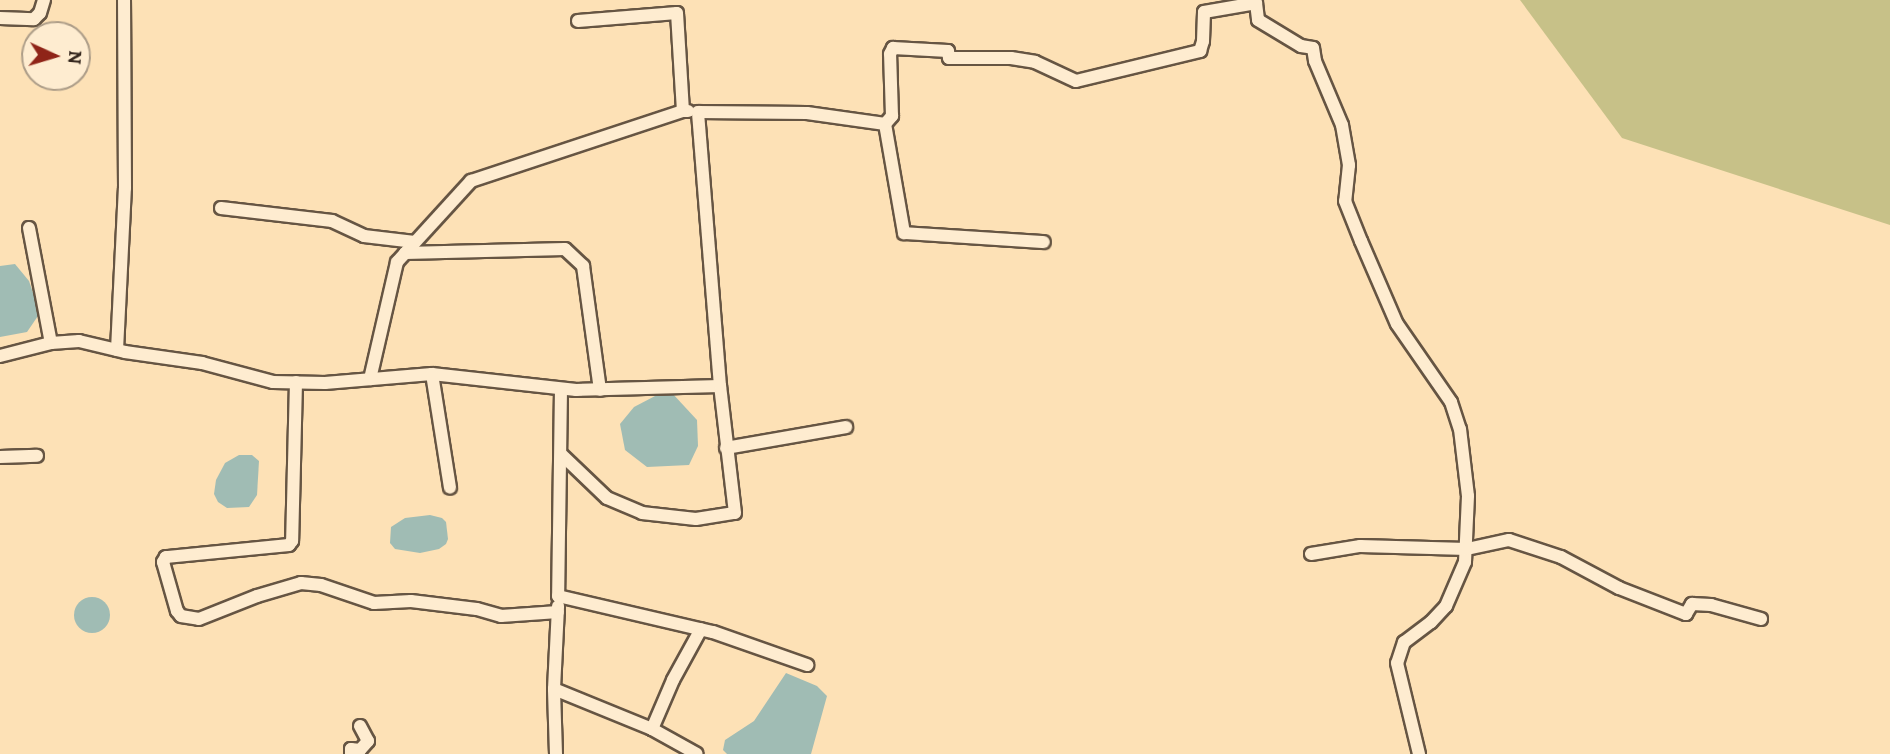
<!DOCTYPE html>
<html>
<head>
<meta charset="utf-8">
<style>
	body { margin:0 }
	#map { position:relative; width:1890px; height:754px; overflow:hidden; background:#fde1b6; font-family:Alegreya,serif }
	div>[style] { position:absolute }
	.green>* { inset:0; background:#c7c188 }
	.water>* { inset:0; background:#a0bcb4 }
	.round { border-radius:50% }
	.roads { filter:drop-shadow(2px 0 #665543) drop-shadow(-2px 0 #665543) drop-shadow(0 2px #665543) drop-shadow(0 -2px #665543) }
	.minor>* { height:12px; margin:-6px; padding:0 6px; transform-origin:6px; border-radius:6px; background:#feecd0 }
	span { translate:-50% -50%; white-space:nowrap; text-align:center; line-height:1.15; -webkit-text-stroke:6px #feecd0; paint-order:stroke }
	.north { position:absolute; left:21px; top:21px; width:70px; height:70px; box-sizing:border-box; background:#feecd0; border:2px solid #ad9d88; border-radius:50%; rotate:94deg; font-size:19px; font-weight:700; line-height:28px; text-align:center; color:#34261d }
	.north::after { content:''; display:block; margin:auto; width:24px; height:32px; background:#8f2418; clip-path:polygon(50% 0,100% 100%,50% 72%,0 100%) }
</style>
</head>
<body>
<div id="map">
	<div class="green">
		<i style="clip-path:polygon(1520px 0,1890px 0,1890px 225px,1622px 138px)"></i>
	</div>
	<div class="water">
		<i style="clip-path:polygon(15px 264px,29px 281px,40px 313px,27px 332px,0 337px,0 266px)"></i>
		<i style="clip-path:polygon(672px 393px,697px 420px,698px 446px,689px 465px,647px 467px,625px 450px,620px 424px,634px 407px,657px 395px)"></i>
		<i style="clip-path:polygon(239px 455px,252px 455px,259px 461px,257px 495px,249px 507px,227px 508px,218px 502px,214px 494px,216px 480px,225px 463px)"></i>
		<i style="clip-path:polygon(430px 515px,442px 518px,446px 522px,448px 539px,446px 544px,439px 549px,420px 553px,395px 549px,390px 543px,391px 527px,405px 518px)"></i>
		<i class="round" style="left:74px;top:597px;width:36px;height:36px"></i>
		<i style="clip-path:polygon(786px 673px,817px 686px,827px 696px,811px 754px,727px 754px,723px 750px,725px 740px,754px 721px)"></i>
	</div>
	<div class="roads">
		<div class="minor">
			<i style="left:0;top:18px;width:34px;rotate:2deg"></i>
			<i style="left:34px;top:19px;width:8px;rotate:-45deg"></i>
			<i style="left:40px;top:13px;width:14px;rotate:-73deg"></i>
			<i style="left:578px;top:21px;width:99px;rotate:-4.6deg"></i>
			<i style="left:677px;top:13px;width:98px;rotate:86.5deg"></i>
			<i style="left:683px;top:111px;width:5px"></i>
			<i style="left:885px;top:124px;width:111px;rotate:80.1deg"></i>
			<i style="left:904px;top:233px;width:140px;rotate:3.7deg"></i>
			<i style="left:221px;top:208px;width:112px;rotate:6.7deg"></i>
			<i style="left:332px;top:221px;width:35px;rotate:25deg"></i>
			<i style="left:364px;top:236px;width:51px;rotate:6.7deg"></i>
			<i style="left:29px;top:228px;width:117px;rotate:79.2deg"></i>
			<i style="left:405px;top:253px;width:160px;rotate:-1.4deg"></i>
			<i style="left:565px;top:249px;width:25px;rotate:43deg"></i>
			<i style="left:583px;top:266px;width:125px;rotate:82.2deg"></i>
			<i style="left:117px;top:350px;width:162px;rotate:-87.2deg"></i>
			<i style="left:125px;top:188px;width:188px;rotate:-90.3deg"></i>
			<i style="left:0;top:356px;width:53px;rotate:-14.3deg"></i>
			<i style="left:51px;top:343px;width:28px;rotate:-4deg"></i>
			<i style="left:79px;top:341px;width:47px;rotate:13.4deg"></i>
			<i style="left:125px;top:352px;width:78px;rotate:8.1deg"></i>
			<i style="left:202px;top:363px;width:73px;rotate:15deg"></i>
			<i style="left:273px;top:382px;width:52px;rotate:1.1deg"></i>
			<i style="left:325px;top:383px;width:107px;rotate:-4.8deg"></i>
			<i style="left:432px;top:374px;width:145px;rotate:6.3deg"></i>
			<i style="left:576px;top:390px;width:144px;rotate:-1.6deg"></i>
			<i style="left:432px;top:374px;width:115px;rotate:81deg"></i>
			<i style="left:370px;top:379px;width:120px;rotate:-77deg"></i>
			<i style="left:397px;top:262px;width:110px;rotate:-47.6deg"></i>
			<i style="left:471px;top:181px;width:223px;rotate:-18.3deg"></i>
			<i style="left:296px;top:382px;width:159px;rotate:91.4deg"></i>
			<i style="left:292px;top:541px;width:5px;rotate:127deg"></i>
			<i style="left:289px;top:545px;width:124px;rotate:174.4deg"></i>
			<i style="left:166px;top:557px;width:6px;rotate:121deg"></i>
			<i style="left:163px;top:562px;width:51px;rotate:74.1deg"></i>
			<i style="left:177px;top:611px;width:6px;rotate:51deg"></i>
			<i style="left:181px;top:616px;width:18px;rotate:9deg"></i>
			<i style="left:199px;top:619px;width:62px;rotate:-21.6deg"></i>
			<i style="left:257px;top:596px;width:46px;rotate:-16.5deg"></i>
			<i style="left:301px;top:583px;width:20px;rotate:6deg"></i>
			<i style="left:321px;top:585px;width:56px;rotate:18.8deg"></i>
			<i style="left:374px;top:603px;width:37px;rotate:-3deg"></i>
			<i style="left:411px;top:601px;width:66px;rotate:6.9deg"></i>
			<i style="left:477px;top:609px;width:25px;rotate:16deg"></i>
			<i style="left:501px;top:616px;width:57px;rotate:-4deg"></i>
			<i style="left:561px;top:389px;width:207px;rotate:90.8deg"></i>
			<i style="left:558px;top:596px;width:159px;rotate:13.1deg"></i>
			<i style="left:713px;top:632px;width:100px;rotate:19.3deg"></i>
			<i style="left:726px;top:448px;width:122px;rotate:-9.9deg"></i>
			<i style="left:562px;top:455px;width:62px;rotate:43.7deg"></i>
			<i style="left:607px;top:498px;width:38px;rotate:23deg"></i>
			<i style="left:642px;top:513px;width:54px;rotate:6.3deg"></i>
			<i style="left:696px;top:519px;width:39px;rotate:-9deg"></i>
			<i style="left:735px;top:513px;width:128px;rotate:-96.7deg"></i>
			<i style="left:720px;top:386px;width:275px;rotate:-94.6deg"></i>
			<i style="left:698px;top:112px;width:109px;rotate:0.5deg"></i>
			<i style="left:807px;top:113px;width:79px;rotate:8deg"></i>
			<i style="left:885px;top:124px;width:11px;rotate:-49deg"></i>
			<i style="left:892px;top:116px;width:62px;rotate:-91.8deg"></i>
			<i style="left:890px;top:54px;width:7px;rotate:-63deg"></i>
			<i style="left:893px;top:48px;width:55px;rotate:3.1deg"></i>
			<i style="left:948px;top:51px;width:7px;rotate:82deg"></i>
			<i style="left:949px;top:58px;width:62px"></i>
			<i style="left:1011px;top:58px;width:24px;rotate:9deg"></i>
			<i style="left:1035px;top:62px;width:45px;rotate:24.9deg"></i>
			<i style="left:1076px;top:81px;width:128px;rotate:-13.6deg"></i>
			<i style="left:1200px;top:51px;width:10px;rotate:-73deg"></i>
			<i style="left:1203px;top:41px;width:29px;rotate:-88deg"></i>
			<i style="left:1204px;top:12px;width:53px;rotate:-9.8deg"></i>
			<i style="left:1256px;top:3px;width:17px;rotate:83deg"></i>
			<i style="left:1258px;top:20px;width:50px;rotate:31.2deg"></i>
			<i style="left:1301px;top:46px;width:12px;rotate:9deg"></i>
			<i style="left:1313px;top:48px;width:13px;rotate:81deg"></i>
			<i style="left:1315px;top:61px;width:69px;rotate:67.1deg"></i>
			<i style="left:1342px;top:125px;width:41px;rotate:80.1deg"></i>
			<i style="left:1349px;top:165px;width:36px;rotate:96deg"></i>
			<i style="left:1345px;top:201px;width:43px;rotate:68.2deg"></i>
			<i style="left:1361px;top:241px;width:90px;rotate:66.6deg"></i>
			<i style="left:1397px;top:324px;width:95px;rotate:55.3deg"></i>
			<i style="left:1451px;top:402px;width:28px;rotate:72deg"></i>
			<i style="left:1460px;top:429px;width:67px;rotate:83.2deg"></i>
			<i style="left:1468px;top:496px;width:66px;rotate:92.6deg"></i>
			<i style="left:1465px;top:562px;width:48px;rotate:113.4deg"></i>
			<i style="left:1446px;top:606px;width:22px;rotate:133deg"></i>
			<i style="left:1431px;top:622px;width:34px;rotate:143deg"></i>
			<i style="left:1404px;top:642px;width:22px;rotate:108deg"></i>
			<i style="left:1397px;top:663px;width:94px;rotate:76.4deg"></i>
			<i style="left:0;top:457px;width:37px;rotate:-2deg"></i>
			<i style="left:1311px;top:554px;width:50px;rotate:-9.3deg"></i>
			<i style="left:1360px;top:546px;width:107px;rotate:1.6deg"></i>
			<i style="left:1467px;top:549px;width:43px;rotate:-12.1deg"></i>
			<i style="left:1509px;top:540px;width:55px;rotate:18.1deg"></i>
			<i style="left:1561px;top:557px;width:66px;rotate:28.1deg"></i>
			<i style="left:1619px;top:588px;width:72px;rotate:21.2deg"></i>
			<i style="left:1686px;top:614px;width:12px;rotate:-59deg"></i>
			<i style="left:1692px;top:604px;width:19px;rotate:3deg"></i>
			<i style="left:1711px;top:605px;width:52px;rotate:15.6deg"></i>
			<i style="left:554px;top:689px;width:106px;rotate:22.2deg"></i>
			<i style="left:652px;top:729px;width:51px;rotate:29.1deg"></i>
			<i style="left:652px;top:729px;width:53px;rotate:-66.8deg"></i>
			<i style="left:673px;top:680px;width:58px;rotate:-61.2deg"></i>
			<i style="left:351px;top:754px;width:5px;rotate:-90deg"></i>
			<i style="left:351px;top:749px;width:9px;rotate:6deg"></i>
			<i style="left:360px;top:750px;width:12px;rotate:-48deg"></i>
			<i style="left:368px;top:741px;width:17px;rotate:-118deg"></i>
			<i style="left:556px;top:754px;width:65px;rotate:-91.8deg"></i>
			<i style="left:554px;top:689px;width:83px;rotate:-87.2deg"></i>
		</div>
	</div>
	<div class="north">N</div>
</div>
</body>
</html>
